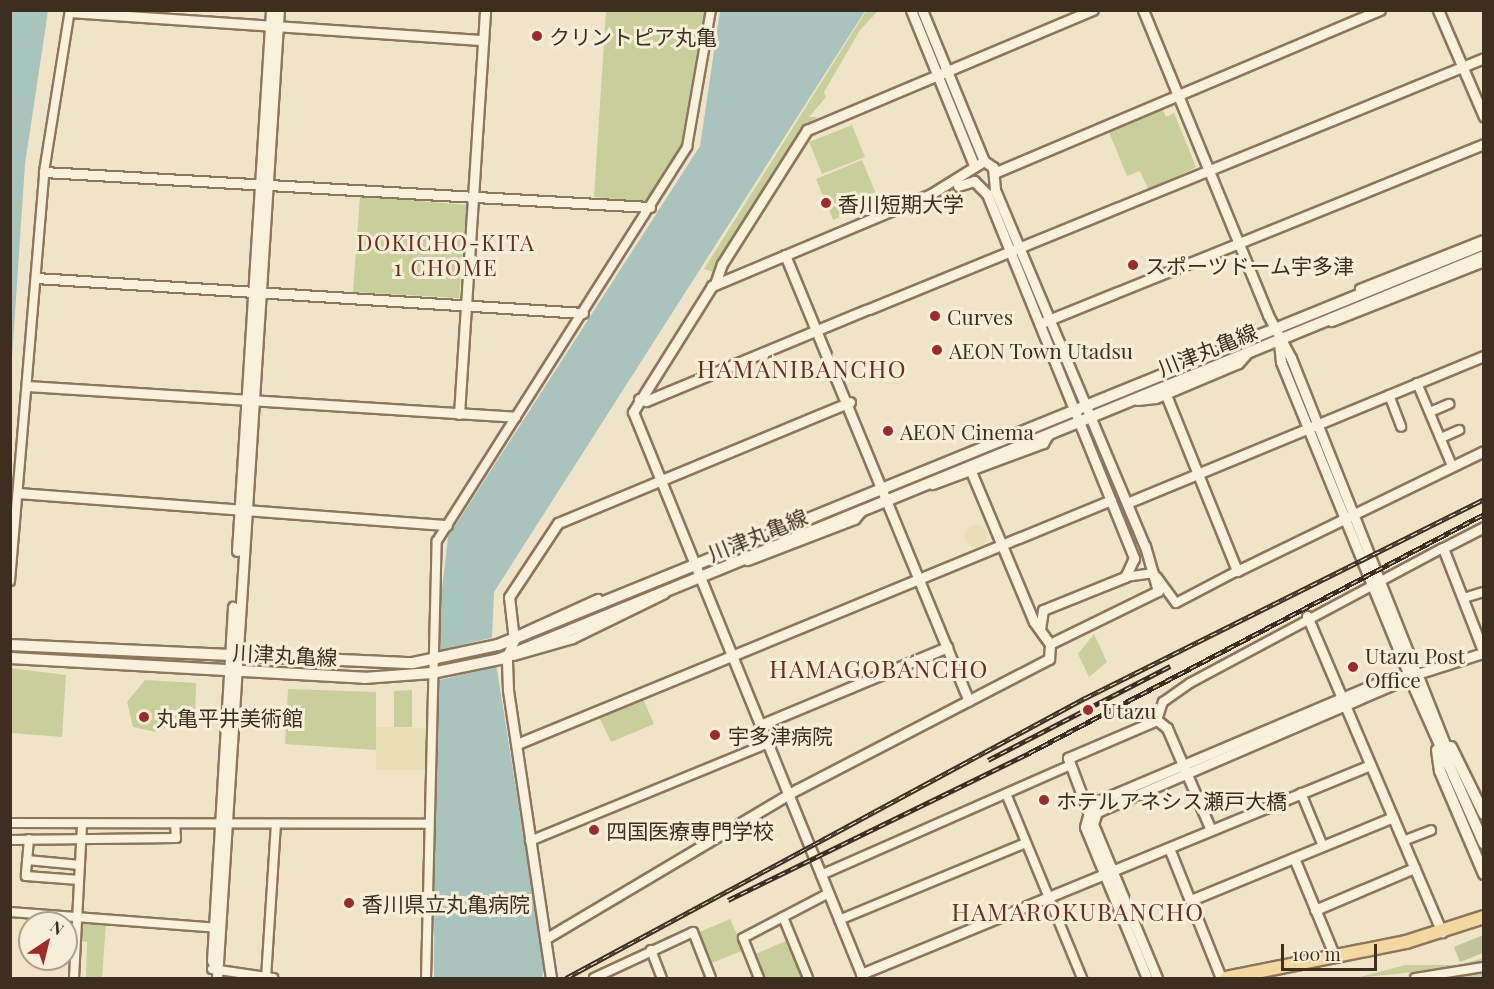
<!DOCTYPE html>
<html>
<head>
<meta charset="utf-8">
<style>
	body { margin:0 }
	#map { position:relative; width:1494px; height:989px; overflow:hidden; background:#f0e4c8; font-family:"Playfair Display","Noto Sans JP",serif }
	div>[style] { position:absolute }
	.farmland>* { inset:0; background:#e6deb5 }
	.round { border-radius:50% }
	.green>* { inset:0; background:#c9cf9b }
	.cemetery>* { inset:0; background:#bfc49a }
	.water>* { inset:0; background:#a9c4bc }
	.pier>* { inset:0; background:#f0e4c8 }
	.roads { filter:drop-shadow(2px 0 #8d765c) drop-shadow(-2px 0 #8d765c) drop-shadow(0 2px #8d765c) drop-shadow(0 -2px #8d765c) }
	.minor>* { height:8px; margin:-4px; padding:0 4px; transform-origin:4px; border-radius:4px; background:#faf1dc }
	.tertiary>* { height:9px; margin:-4.5px; padding:0 4.5px; transform-origin:4.5px; border-radius:4.5px; background:#faf1dc }
	.secondary>* { height:10px; margin:-5px; padding:0 5px; transform-origin:5px; border-radius:5px; background:#faf1dc }
	.primary>* { height:12px; margin:-6px; padding:0 6px; transform-origin:6px; border-radius:6px; background:#f3d9a0 }
	.rail>* { height:4.5px; margin-top:-2.25px; transform-origin:0; background:repeating-linear-gradient(90deg,#f7eed8 0 7px,#3d2e20 0 14px); box-sizing:border-box; border-block:2px solid #3d2e20 }
	.dots>* { width:16px; height:16px; translate:-50% -50%; box-sizing:border-box; border:3px solid #f7eed8; border-radius:50% }
	span { translate:-50% -50%; white-space:nowrap; text-align:center; line-height:1.15; -webkit-text-stroke:6px #f7eed8; paint-order:stroke }
	.poi-label { font-size:21px; color:#3d2e20 }
	.left { translate:0 -50%; text-align:left }
	.street-label { font-size:21px; color:#3d2e20 }
	.neighbourhood-label { font-size:22px; color:#6b2e1e; letter-spacing:1.5px }
	.quarter-label { font-size:24px; color:#6b2e1e; letter-spacing:1.5px }
	.frame { position:absolute; inset:0; border:12px solid #3d2e20; pointer-events:none }
	.north { position:absolute; left:18px; top:911px; width:60px; height:60px; box-sizing:border-box; background:#f7eed8; border:2px solid #ada18e; border-radius:50%; rotate:35deg; font-size:16px; font-weight:700; line-height:24px; text-align:center; color:#3d2e20 }
	.north::after { content:''; display:block; margin:auto; width:21px; height:27px; background:#9e2a2b; clip-path:polygon(50% 0,100% 100%,50% 72%,0 100%) }
	.scale { position:absolute; left:1281px; top:944px; width:96px; height:27px; box-sizing:border-box; border:3px solid #3d2e20; border-top:0; padding-left:8px; font-size:18px; line-height:21px; white-space:nowrap; color:#3d2e20; -webkit-text-stroke:4px #f7eed8; paint-order:stroke }
</style>
</head>
<body>
<div id="map">
	<div class="farmland">
		<i class="round" style="left:965px;top:525px;width:22px;height:22px"></i>
		<i style="clip-path:polygon(376px 727px,429px 728px,428px 770px,376px 770px)"></i>
	</div>
	<div class="green">
		<i style="clip-path:polygon(606px 11px,709px 11px,684px 145px,648px 202px,594px 197px)"></i>
		<i style="clip-path:polygon(866px 11px,878px 11px,860px 30px,824px 92px,826px 97px,809px 117px,817px 117px,803px 129px,713px 272px,704px 269px)"></i>
		<i style="clip-path:polygon(1162px 108px,1166px 117px,1174px 113px,1196px 167px,1149px 191px,1140px 171px,1127px 176px,1108px 130px)"></i>
		<i style="clip-path:polygon(852px 125px,865px 157px,822px 174px,809px 142px)"></i>
		<i style="clip-path:polygon(862px 160px,879px 201px,833px 220px,816px 179px)"></i>
		<i style="clip-path:polygon(360px 196px,467px 205px,459px 298px,353px 292px)"></i>
		<i style="clip-path:polygon(1094px 634px,1107px 662px,1089px 677px,1078px 654px)"></i>
		<i style="clip-path:polygon(10px 668px,66px 675px,62px 737px,11px 733px)"></i>
		<i style="clip-path:polygon(145px 680px,196px 683px,195px 715px,156px 732px,133px 727px,127px 702px)"></i>
		<i style="clip-path:polygon(288px 689px,376px 692px,376px 750px,285px 744px)"></i>
		<i style="clip-path:polygon(412px 690px,412px 727px,394px 727px,394px 691px)"></i>
		<i style="clip-path:polygon(643px 699px,654px 724px,611px 742px,599px 717px)"></i>
		<i style="clip-path:polygon(730px 919px,744px 950px,709px 964px,697px 933px)"></i>
		<i style="clip-path:polygon(81px 920px,106px 922px,102px 978px,86px 978px,87px 942px,79px 941px)"></i>
		<i style="clip-path:polygon(788px 940px,804px 978px,763px 978px,753px 955px)"></i>
		<i style="clip-path:polygon(1483px 958px,1483px 978px,1459px 978px,1458px 970px,1444px 969px,1356px 978px,1405px 965px,1460px 965px)"></i>
	</div>
	<div class="cemetery">
		<i style="clip-path:polygon(1483px 935px,1483px 953px,1460px 962px,1454px 947px)"></i>
	</div>
	<div class="water">
		<i style="clip-path:polygon(11px 10px,48px 11px,25px 164px,11px 373px)"></i>
		<i style="clip-path:polygon(720px 11px,865px 11px,494px 592px,492px 638px,544px 966px,542px 978px,434px 978px,435px 650px,448px 537px,700px 146px)"></i>
	</div>
	<div class="pier">
		<i style="clip-path:polygon(495px 637px,497px 648px,435px 662px,435px 651px)"></i>
		<i style="clip-path:polygon(498px 655px,499px 666px,435px 681px,435px 669px)"></i>
	</div>
	<div class="roads">
		<div class="minor">
			<i style="left:1360px;top:289px;width:133px;rotate:-21.6deg"></i>
			<i style="left:1332px;top:322px;width:163px;rotate:-21.5deg"></i>
			<i style="left:1417px;top:383px;width:90px;rotate:67.1deg"></i>
			<i style="left:1389px;top:395px;width:34px;rotate:69deg"></i>
			<i style="left:1138px;top:401px;width:18px;rotate:-6deg"></i>
			<i style="left:1156px;top:399px;width:90px;rotate:-22.9deg"></i>
			<i style="left:1239px;top:364px;width:12px;rotate:-48deg"></i>
			<i style="left:1430px;top:412px;width:21px;rotate:-23deg"></i>
			<i style="left:1441px;top:438px;width:20px;rotate:-24deg"></i>
			<i style="left:933px;top:485px;width:118px;rotate:-20.3deg"></i>
			<i style="left:1044px;top:444px;width:12px;rotate:-59deg"></i>
			<i style="left:748px;top:561px;width:115px;rotate:-21deg"></i>
			<i style="left:855px;top:520px;width:11px;rotate:-49deg"></i>
			<i style="left:1125px;top:577px;width:29px;rotate:-8deg"></i>
			<i style="left:1157px;top:577px;width:32px;rotate:54deg"></i>
			<i style="left:1176px;top:603px;width:69px;rotate:-27.7deg"></i>
			<i style="left:10px;top:581px;width:410px;rotate:-85.2deg"></i>
			<i style="left:44px;top:172px;width:164px;rotate:-80.9deg"></i>
			<i style="left:1464px;top:598px;width:21px;rotate:-17deg"></i>
			<i style="left:519px;top:635px;width:87px;rotate:-24.5deg"></i>
			<i style="left:514px;top:656px;width:61px;rotate:-16.1deg"></i>
			<i style="left:573px;top:639px;width:102px;rotate:-26.1deg"></i>
			<i style="left:1157px;top:720px;width:19px;rotate:-72deg"></i>
			<i style="left:1163px;top:702px;width:33px;rotate:-35deg"></i>
			<i style="left:1190px;top:683px;width:287px;rotate:-28.1deg"></i>
			<i style="left:1301px;top:793px;width:57px;rotate:67.5deg"></i>
			<i style="left:1007px;top:796px;width:197px;rotate:67.6deg"></i>
			<i style="left:10px;top:823px;width:419px;rotate:0.1deg"></i>
			<i style="left:29px;top:839px;width:37px;rotate:95deg"></i>
			<i style="left:26px;top:876px;width:53px;rotate:4.3deg"></i>
			<i style="left:10px;top:840px;width:166px;rotate:-0.7deg"></i>
			<i style="left:176px;top:838px;width:13px;rotate:-94deg"></i>
			<i style="left:530px;top:841px;width:256px;rotate:-22.3deg"></i>
			<i style="left:1403px;top:841px;width:30px;rotate:-21deg"></i>
			<i style="left:27px;top:860px;width:53px;rotate:5.4deg"></i>
			<i style="left:821px;top:875px;width:270px;rotate:-23.8deg"></i>
			<i style="left:10px;top:912px;width:210px;rotate:4.4deg"></i>
			<i style="left:783px;top:917px;width:66px;rotate:67.7deg"></i>
			<i style="left:839px;top:920px;width:202px;rotate:-22.4deg"></i>
			<i style="left:651px;top:950px;width:30px;rotate:69deg"></i>
			<i style="left:212px;top:969px;width:62px;rotate:8.4deg"></i>
			<i style="left:74px;top:978px;width:154px;rotate:-87deg"></i>
			<i style="left:266px;top:978px;width:154px;rotate:-86.3deg"></i>
			<i style="left:426px;top:978px;width:437px;rotate:-88.6deg"></i>
			<i style="left:437px;top:541px;width:467px;rotate:-57.6deg"></i>
			<i style="left:687px;top:147px;width:139px;rotate:-80.1deg"></i>
			<i style="left:594px;top:978px;width:109px;rotate:-24.9deg"></i>
			<i style="left:693px;top:932px;width:49px;rotate:68.6deg"></i>
			<i style="left:759px;top:978px;width:43px;rotate:-111.8deg"></i>
			<i style="left:743px;top:938px;width:97px;rotate:-27.6deg"></i>
			<i style="left:1415px;top:978px;width:70px;rotate:-9.1deg"></i>
		</div>
		<div class="tertiary">
			<i style="left:911px;top:10px;width:167px;rotate:67.9deg"></i>
			<i style="left:922px;top:10px;width:163px;rotate:67.7deg"></i>
			<i style="left:1143px;top:10px;width:330px;rotate:67.7deg"></i>
			<i style="left:1268px;top:315px;width:49px;rotate:61.9deg"></i>
			<i style="left:1291px;top:358px;width:340px;rotate:68.3deg"></i>
			<i style="left:1438px;top:10px;width:116px;rotate:66.7deg"></i>
			<i style="left:70px;top:12px;width:414px;rotate:3.9deg"></i>
			<i style="left:44px;top:172px;width:607px;rotate:3.31deg"></i>
			<i style="left:994px;top:173px;width:419px;rotate:-22.9deg"></i>
			<i style="left:958px;top:186px;width:17px;rotate:-17deg"></i>
			<i style="left:974px;top:181px;width:18px;rotate:45deg"></i>
			<i style="left:987px;top:194px;width:393px;rotate:68deg"></i>
			<i style="left:1134px;top:558px;width:21px;rotate:115deg"></i>
			<i style="left:1125px;top:577px;width:88px;rotate:158.1deg"></i>
			<i style="left:1043px;top:610px;width:18px;rotate:99deg"></i>
			<i style="left:785px;top:255px;width:482px;rotate:67.6deg"></i>
			<i style="left:36px;top:278px;width:548px;rotate:3.66deg"></i>
			<i style="left:715px;top:284px;width:21px;rotate:-71deg"></i>
			<i style="left:722px;top:264px;width:159px;rotate:-57.6deg"></i>
			<i style="left:807px;top:130px;width:310px;rotate:-22.8deg"></i>
			<i style="left:869px;top:309px;width:664px;rotate:-22.2deg"></i>
			<i style="left:1041px;top:323px;width:478px;rotate:-22deg"></i>
			<i style="left:1279px;top:343px;width:19px;rotate:84deg"></i>
			<i style="left:1281px;top:362px;width:336px;rotate:67.8deg"></i>
			<i style="left:27px;top:386px;width:489px;rotate:3.6deg"></i>
			<i style="left:1166px;top:395px;width:190px;rotate:68deg"></i>
			<i style="left:1237px;top:571px;width:275px;rotate:-25.9deg"></i>
			<i style="left:639px;top:399px;width:7px;rotate:16deg"></i>
			<i style="left:646px;top:401px;width:238px;rotate:-22.5deg"></i>
			<i style="left:459px;top:414px;width:405px;rotate:-86.3deg"></i>
			<i style="left:19px;top:493px;width:429px;rotate:4.3deg"></i>
			<i style="left:1127px;top:503px;width:386px;rotate:-22.4deg"></i>
			<i style="left:1484px;top:527px;width:46px;rotate:152.9deg"></i>
			<i style="left:1443px;top:548px;width:113px;rotate:68.7deg"></i>
			<i style="left:237px;top:551px;width:542px;rotate:-86.4deg"></i>
			<i style="left:1307px;top:616px;width:344px;rotate:66.9deg"></i>
			<i style="left:760px;top:725px;width:203px;rotate:-22.6deg"></i>
			<i style="left:517px;top:744px;width:642px;rotate:-22.33deg"></i>
			<i style="left:1089px;top:814px;width:60px;rotate:-110.6deg"></i>
			<i style="left:1068px;top:758px;width:97px;rotate:-23.1deg"></i>
			<i style="left:1157px;top:720px;width:13px;rotate:39deg"></i>
			<i style="left:1167px;top:728px;width:111px;rotate:66.7deg"></i>
			<i style="left:1169px;top:848px;width:140px;rotate:68.2deg"></i>
			<i style="left:1294px;top:858px;width:107px;rotate:67.5deg"></i>
			<i style="left:1191px;top:900px;width:218px;rotate:-22.3deg"></i>
			<i style="left:1315px;top:910px;width:108px;rotate:-23deg"></i>
			<i style="left:545px;top:939px;width:294px;rotate:-30.7deg"></i>
			<i style="left:798px;top:789px;width:283px;rotate:-27.4deg"></i>
			<i style="left:1049px;top:659px;width:15px;rotate:-86deg"></i>
			<i style="left:212px;top:961px;width:355px;rotate:-86.6deg"></i>
			<i style="left:861px;top:974px;width:550px;rotate:-22.32deg"></i>
			<i style="left:217px;top:978px;width:970px;rotate:-86.34deg"></i>
			<i style="left:551px;top:978px;width:291px;rotate:-98.5deg"></i>
			<i style="left:508px;top:690px;width:34px;rotate:-92deg"></i>
			<i style="left:507px;top:656px;width:17px;rotate:-66deg"></i>
			<i style="left:514px;top:640px;width:43px;rotate:-96.6deg"></i>
			<i style="left:509px;top:597px;width:89px;rotate:-56.5deg"></i>
			<i style="left:558px;top:523px;width:316px;rotate:-22.5deg"></i>
			<i style="left:863px;top:978px;width:611px;rotate:-112.11deg"></i>
			<i style="left:633px;top:412px;width:149px;rotate:-57.9deg"></i>
			<i style="left:712px;top:286px;width:238px;rotate:-22.8deg"></i>
			<i style="left:931px;top:194px;width:62px;rotate:-31.9deg"></i>
			<i style="left:984px;top:161px;width:11px;rotate:34deg"></i>
			<i style="left:993px;top:167px;width:23px;rotate:85deg"></i>
			<i style="left:995px;top:190px;width:386px;rotate:67.2deg"></i>
			<i style="left:1145px;top:546px;width:47px;rotate:73.9deg"></i>
			<i style="left:1158px;top:591px;width:120px;rotate:153.9deg"></i>
			<i style="left:1050px;top:644px;width:27px;rotate:-126deg"></i>
			<i style="left:1034px;top:622px;width:160px;rotate:-112.7deg"></i>
			<i style="left:1147px;top:978px;width:163px;rotate:-112.3deg"></i>
			<i style="left:1085px;top:827px;width:24px;rotate:-75deg"></i>
			<i style="left:1091px;top:804px;width:324px;rotate:-22.9deg"></i>
			<i style="left:1390px;top:678px;width:25px;rotate:-9deg"></i>
			<i style="left:1157px;top:978px;width:167px;rotate:-112.6deg"></i>
			<i style="left:1093px;top:824px;width:13px;rotate:-72deg"></i>
			<i style="left:1097px;top:812px;width:348px;rotate:-23.3deg"></i>
			<i style="left:1417px;top:674px;width:69px;rotate:-17.7deg"></i>
		</div>
		<div class="secondary">
			<i style="left:10px;top:645px;width:403px;rotate:2.6deg"></i>
			<i style="left:413px;top:663px;width:87px;rotate:-12deg"></i>
			<i style="left:498px;top:645px;width:1064px;rotate:-22.13deg"></i>
			<i style="left:10px;top:658px;width:355px;rotate:3.2deg"></i>
			<i style="left:364px;top:678px;width:68px;rotate:-4.2deg"></i>
			<i style="left:432px;top:673px;width:69px;rotate:-11.6deg"></i>
			<i style="left:500px;top:659px;width:1063px;rotate:-22.27deg"></i>
			<i style="left:1408px;top:673px;width:187px;rotate:66deg"></i>
			<i style="left:1417px;top:674px;width:92px;rotate:68.4deg"></i>
			<i style="left:1451px;top:747px;width:75px;rotate:63.8deg"></i>
			<i style="left:1437px;top:750px;width:21px;rotate:82deg"></i>
			<i style="left:1440px;top:771px;width:112px;rotate:66.9deg"></i>
		</div>
		<div class="primary">
			<i style="left:1226px;top:978px;width:184px;rotate:-11.3deg"></i>
			<i style="left:1406px;top:942px;width:82px;rotate:-17.8deg"></i>
		</div>
	</div>
	<div class="rail">
		<i style="left:988px;top:760px;width:205px;rotate:-27.3deg"></i>
		<i style="left:728px;top:900px;width:335px;rotate:-26deg"></i>
		<i style="left:1029px;top:753px;width:514px;rotate:-27.71deg"></i>
		<i style="left:566px;top:978px;width:590px;rotate:-28.35deg"></i>
		<i style="left:1085px;top:698px;width:446px;rotate:-26.5deg"></i>
	</div>
	<div class="dots">
		<i style="left:537px;top:36px;background:#9e2a2b"></i>
		<i style="left:826px;top:203px;background:#9e2a2b"></i>
		<i style="left:1133px;top:265px;background:#9e2a2b"></i>
		<i style="left:935px;top:316px;background:#9e2a2b"></i>
		<i style="left:937px;top:350px;background:#9e2a2b"></i>
		<i style="left:888px;top:431px;background:#9e2a2b"></i>
		<i style="left:1353px;top:667px;background:#9e2a2b"></i>
		<i style="left:1088px;top:710px;background:#9e2a2b"></i>
		<i style="left:144px;top:717px;background:#9e2a2b"></i>
		<i style="left:715px;top:735px;background:#9e2a2b"></i>
		<i style="left:1044px;top:800px;background:#9e2a2b"></i>
		<i style="left:594px;top:830px;background:#9e2a2b"></i>
		<i style="left:349px;top:903px;background:#9e2a2b"></i>
	</div>
	<div class="poi-label">
		<span class="left" style="left:549px;top:36px">クリントピア丸亀</span>
		<span class="left" style="left:838px;top:203px">香川短期大学</span>
		<span class="left" style="left:1145px;top:265px">スポーツドーム宇多津</span>
		<span class="left" style="left:947px;top:316px">Curves</span>
		<span class="left" style="left:949px;top:350px">AEON Town Utadsu</span>
		<span class="left" style="left:900px;top:431px">AEON Cinema</span>
		<span class="left" style="left:1365px;top:667px">Utazu Post<br>Office</span>
		<span class="left" style="left:1102px;top:710px">Utazu</span>
		<span class="left" style="left:156px;top:717px">丸亀平井美術館</span>
		<span class="left" style="left:728px;top:735px">宇多津病院</span>
		<span class="left" style="left:1056px;top:800px">ホテルアネシス瀬戸大橋</span>
		<span class="left" style="left:606px;top:830px">四国医療専門学校</span>
		<span class="left" style="left:362px;top:903px">香川県立丸亀病院</span>
	</div>
	<div class="street-label">
		<span style="left:1207px;top:349px;rotate:-22deg">川津丸亀線</span>
		<span style="left:757px;top:534px;rotate:-22deg">川津丸亀線</span>
		<span style="left:285px;top:654px;rotate:3deg">川津丸亀線</span>
	</div>
	<div class="neighbourhood-label">
		<span style="left:446px;top:255px">DOKICHO-KITA<br>1 CHOME</span>
	</div>
	<div class="quarter-label">
		<span style="left:802px;top:369px">HAMANIBANCHO</span>
		<span style="left:879px;top:669px">HAMAGOBANCHO</span>
		<span style="left:1078px;top:912px">HAMAROKUBANCHO</span>
	</div>
	<div class="frame"></div>
	<div class="north">N</div>
	<div class="scale">100 m</div>
</div>
</body>
</html>
